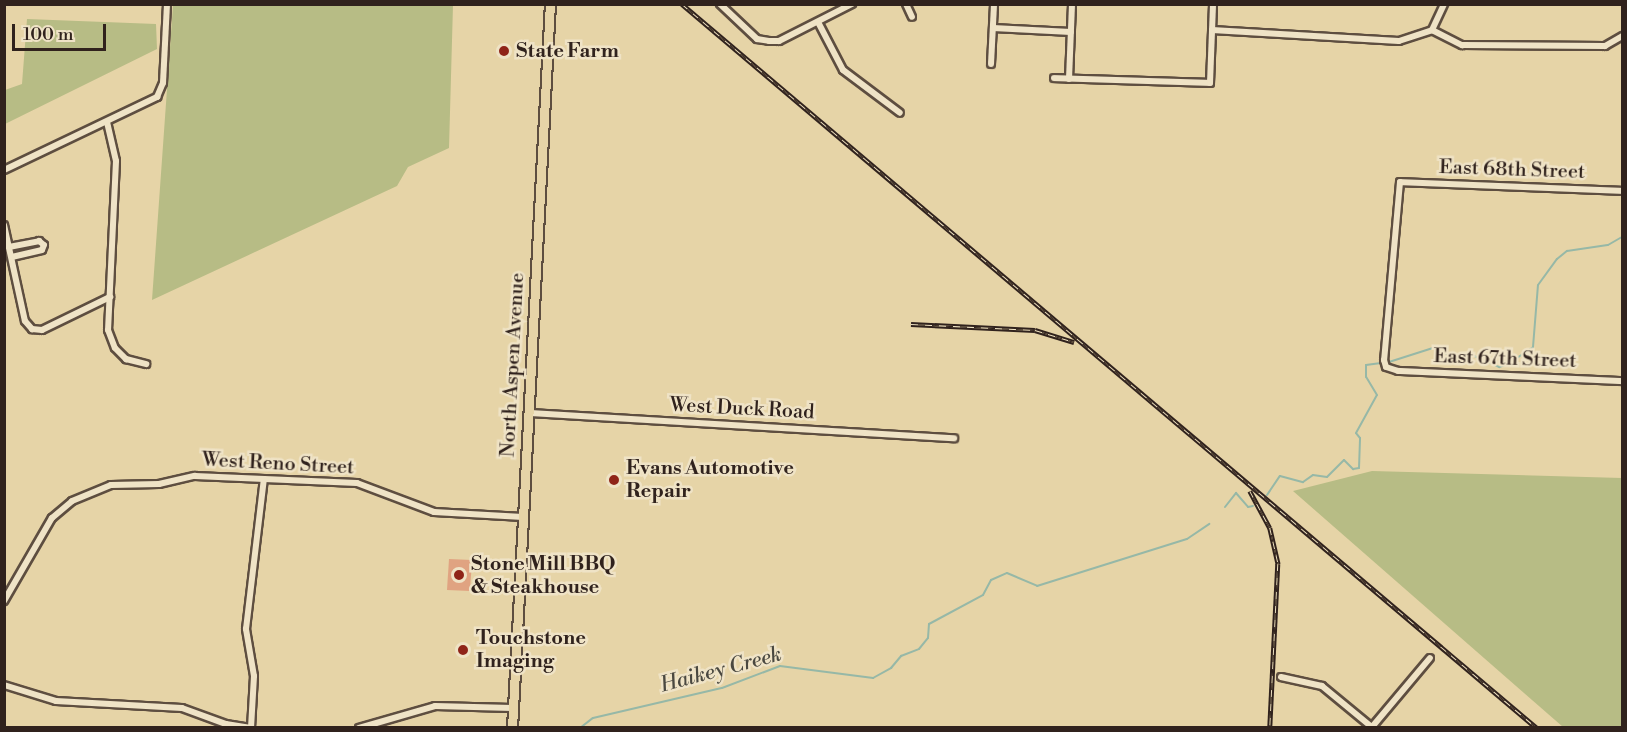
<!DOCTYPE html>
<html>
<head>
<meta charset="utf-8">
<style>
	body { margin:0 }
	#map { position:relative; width:1627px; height:732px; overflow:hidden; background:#e6d4a7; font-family:"Libre Bodoni",serif }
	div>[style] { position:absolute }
	.green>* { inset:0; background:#b7bc85 }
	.stream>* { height:2px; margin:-1px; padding:0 1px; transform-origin:1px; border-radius:1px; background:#96b8a7 }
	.building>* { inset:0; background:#e0a381 }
	.roads { filter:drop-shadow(2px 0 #5e4e40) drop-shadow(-2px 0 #5e4e40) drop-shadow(0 2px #5e4e40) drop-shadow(0 -2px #5e4e40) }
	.minor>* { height:6px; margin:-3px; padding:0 3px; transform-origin:3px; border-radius:3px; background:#efe3c6 }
	.primary>* { height:9px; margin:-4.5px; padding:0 4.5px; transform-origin:4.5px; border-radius:4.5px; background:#e6d4a7 }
	.rail>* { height:4.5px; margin-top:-2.25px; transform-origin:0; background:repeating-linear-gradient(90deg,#efe3c6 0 7px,#30221d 0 14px); box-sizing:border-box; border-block:2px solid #30221d }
	.dots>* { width:16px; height:16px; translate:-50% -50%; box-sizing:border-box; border:3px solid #efe3c6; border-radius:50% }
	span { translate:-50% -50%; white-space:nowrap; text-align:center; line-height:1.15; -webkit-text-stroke:5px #efe3c6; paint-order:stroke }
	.poi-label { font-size:20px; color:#30221d; font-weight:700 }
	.left { translate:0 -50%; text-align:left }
	.street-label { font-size:20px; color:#30221d }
	.water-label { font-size:21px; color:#4a4840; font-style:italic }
	.frame { position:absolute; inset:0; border:6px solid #30221d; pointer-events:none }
	.scale { position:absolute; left:12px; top:24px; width:94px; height:27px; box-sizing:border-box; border:3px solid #30221d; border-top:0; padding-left:8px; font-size:18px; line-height:21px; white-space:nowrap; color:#30221d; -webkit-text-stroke:4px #efe3c6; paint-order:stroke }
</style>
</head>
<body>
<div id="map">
	<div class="green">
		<i style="clip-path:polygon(173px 5px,453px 5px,449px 148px,408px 167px,397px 186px,152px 300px)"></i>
		<i style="clip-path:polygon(27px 19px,156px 24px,157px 49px,5px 124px,5px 90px,22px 84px)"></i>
		<i style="clip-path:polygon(1372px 471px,1622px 478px,1622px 727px,1563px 727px,1293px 491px)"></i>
	</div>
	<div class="stream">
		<i style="left:1389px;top:362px;width:46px;rotate:-17.7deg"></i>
		<i style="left:1433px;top:348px;width:23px;rotate:23deg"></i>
		<i style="left:1454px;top:357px;width:18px;rotate:-6deg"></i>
		<i style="left:1472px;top:355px;width:30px;rotate:24deg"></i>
		<i style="left:1499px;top:367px;width:9px;rotate:-18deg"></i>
		<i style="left:1508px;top:364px;width:30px;rotate:-34deg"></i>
		<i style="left:1533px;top:347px;width:62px;rotate:-85.4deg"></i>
		<i style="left:1538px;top:285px;width:32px;rotate:-54deg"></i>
		<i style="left:1557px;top:259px;width:13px;rotate:-39deg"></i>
		<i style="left:1567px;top:251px;width:41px;rotate:-8.3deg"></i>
		<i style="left:1608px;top:245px;width:16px;rotate:-30deg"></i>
		<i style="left:1267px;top:495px;width:23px;rotate:-56deg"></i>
		<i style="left:1280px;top:476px;width:24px;rotate:15deg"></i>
		<i style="left:1303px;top:482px;width:12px;rotate:-35deg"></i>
		<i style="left:1313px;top:475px;width:14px;rotate:8deg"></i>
		<i style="left:1327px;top:477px;width:24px;rotate:-45deg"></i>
		<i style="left:1344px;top:460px;width:13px;rotate:45deg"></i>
		<i style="left:1353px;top:469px;width:6px;rotate:-9deg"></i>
		<i style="left:1359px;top:468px;width:30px;rotate:-88deg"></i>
		<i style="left:1360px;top:438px;width:6px;rotate:-129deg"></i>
		<i style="left:1356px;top:433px;width:43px;rotate:-61.1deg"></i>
		<i style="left:1377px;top:395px;width:21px;rotate:-121deg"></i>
		<i style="left:1366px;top:377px;width:12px;rotate:-90deg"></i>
		<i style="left:1366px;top:365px;width:15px;rotate:-8deg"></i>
		<i style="left:1225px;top:507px;width:18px;rotate:-52deg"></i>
		<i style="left:1236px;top:493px;width:18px;rotate:49deg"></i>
		<i style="left:1248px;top:507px;width:5px;rotate:-11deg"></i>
		<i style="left:580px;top:728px;width:16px;rotate:-38deg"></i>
		<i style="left:593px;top:718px;width:132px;rotate:-13.1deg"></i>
		<i style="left:722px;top:688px;width:62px;rotate:-20.8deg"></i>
		<i style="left:780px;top:666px;width:94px;rotate:7.4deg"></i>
		<i style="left:873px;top:678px;width:21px;rotate:-29deg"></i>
		<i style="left:891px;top:668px;width:16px;rotate:-50deg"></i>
		<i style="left:901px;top:656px;width:19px;rotate:-21deg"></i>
		<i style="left:919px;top:649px;width:14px;rotate:-51deg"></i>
		<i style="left:928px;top:638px;width:14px;rotate:-86deg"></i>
		<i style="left:929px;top:624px;width:61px;rotate:-28.2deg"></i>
		<i style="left:983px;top:595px;width:17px;rotate:-62deg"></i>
		<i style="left:991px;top:580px;width:17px;rotate:-24deg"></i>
		<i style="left:1007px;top:573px;width:33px;rotate:23deg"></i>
		<i style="left:1037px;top:586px;width:157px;rotate:-17.4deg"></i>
		<i style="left:1187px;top:539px;width:27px;rotate:-34deg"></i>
	</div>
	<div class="building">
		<i style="clip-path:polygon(449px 559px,472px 560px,470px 591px,447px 590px)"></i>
	</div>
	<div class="roads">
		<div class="minor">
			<i style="left:720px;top:4px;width:51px;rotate:43.4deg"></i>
			<i style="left:757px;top:39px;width:12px;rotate:9deg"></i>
			<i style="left:769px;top:41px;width:10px"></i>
			<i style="left:779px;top:41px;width:82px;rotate:-26.9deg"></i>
			<i style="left:906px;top:4px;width:14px;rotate:65deg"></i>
			<i style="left:818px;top:22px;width:54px;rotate:62.5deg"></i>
			<i style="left:843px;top:70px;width:71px;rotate:37deg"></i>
			<i style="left:993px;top:28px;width:78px;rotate:2.9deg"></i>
			<i style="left:1212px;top:30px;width:187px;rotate:3.4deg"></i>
			<i style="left:1399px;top:41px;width:35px;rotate:-18deg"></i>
			<i style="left:1432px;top:30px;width:34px;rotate:27deg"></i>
			<i style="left:1462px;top:45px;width:143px;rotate:0.4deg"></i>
			<i style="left:1605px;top:46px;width:20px;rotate:-30deg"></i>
			<i style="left:1432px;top:30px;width:29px;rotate:-65deg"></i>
			<i style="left:991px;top:64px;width:60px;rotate:-87.1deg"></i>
			<i style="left:1054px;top:78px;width:156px;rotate:1.8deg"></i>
			<i style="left:1210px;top:83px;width:79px;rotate:-87.8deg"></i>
			<i style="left:1069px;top:79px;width:75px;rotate:-87.7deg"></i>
			<i style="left:107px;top:122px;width:40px;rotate:77deg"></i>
			<i style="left:116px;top:161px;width:169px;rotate:92.7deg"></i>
			<i style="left:108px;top:330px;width:19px;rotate:69deg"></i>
			<i style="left:115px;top:348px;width:16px;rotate:45deg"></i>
			<i style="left:126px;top:359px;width:21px;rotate:14deg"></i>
			<i style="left:4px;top:170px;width:170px;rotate:-25.5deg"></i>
			<i style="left:157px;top:97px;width:15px;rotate:-67deg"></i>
			<i style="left:163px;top:83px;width:79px;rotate:-87.1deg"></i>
			<i style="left:1622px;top:191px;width:222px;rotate:-177.7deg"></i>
			<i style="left:1400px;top:182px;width:179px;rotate:95.1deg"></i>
			<i style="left:1384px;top:360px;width:7px;rotate:74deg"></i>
			<i style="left:1386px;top:367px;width:13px;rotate:18deg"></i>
			<i style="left:1398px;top:371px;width:224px;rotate:2.6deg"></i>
			<i style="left:4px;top:225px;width:98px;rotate:77.7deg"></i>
			<i style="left:25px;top:321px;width:11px;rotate:49deg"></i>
			<i style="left:32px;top:329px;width:10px;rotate:6deg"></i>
			<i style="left:42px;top:330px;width:76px;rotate:-25.9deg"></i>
			<i style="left:9px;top:247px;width:31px;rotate:-11deg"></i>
			<i style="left:39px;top:241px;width:6px;rotate:39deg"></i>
			<i style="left:44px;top:245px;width:5px;rotate:112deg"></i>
			<i style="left:42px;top:250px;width:31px;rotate:167deg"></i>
			<i style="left:529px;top:413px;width:426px;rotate:3.4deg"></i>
			<i style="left:4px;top:601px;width:96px;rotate:-60deg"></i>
			<i style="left:52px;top:518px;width:26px;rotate:-40deg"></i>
			<i style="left:72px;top:501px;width:42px;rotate:-22.3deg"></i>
			<i style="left:111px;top:485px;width:48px;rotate:-1.2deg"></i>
			<i style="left:159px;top:484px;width:37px;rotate:-13deg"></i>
			<i style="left:195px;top:476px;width:162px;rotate:2.5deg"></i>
			<i style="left:357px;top:483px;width:82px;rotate:20.6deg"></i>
			<i style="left:434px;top:512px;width:89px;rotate:3.2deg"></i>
			<i style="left:1281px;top:677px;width:42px;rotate:12.4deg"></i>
			<i style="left:1322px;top:686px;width:66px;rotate:39.5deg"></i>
			<i style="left:4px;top:685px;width:54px;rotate:17.1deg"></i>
			<i style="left:56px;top:701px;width:126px;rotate:3.2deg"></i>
			<i style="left:182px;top:708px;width:47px;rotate:20deg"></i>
			<i style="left:226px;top:724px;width:25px;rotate:9deg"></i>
			<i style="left:1372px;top:727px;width:90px;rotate:-50deg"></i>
			<i style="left:251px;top:728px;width:52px;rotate:-86.7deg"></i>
			<i style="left:254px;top:676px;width:48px;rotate:-99.7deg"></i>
			<i style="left:246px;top:629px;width:151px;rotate:-83.2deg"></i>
			<i style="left:359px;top:728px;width:79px;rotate:-16.1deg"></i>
			<i style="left:435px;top:706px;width:78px;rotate:1.5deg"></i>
		</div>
		<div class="primary">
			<i style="left:512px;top:728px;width:725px;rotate:-87deg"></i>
		</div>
	</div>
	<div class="rail">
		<i style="left:682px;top:4px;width:1120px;rotate:40.26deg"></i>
		<i style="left:911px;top:324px;width:124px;rotate:2.8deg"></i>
		<i style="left:1035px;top:330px;width:41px;rotate:17.1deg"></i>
		<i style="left:1250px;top:491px;width:42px;rotate:61.6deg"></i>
		<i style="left:1270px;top:528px;width:37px;rotate:77deg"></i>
		<i style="left:1278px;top:564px;width:164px;rotate:92.8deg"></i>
	</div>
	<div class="dots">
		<i style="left:504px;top:51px;background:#8f2418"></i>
		<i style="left:614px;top:480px;background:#8f2418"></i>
		<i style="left:459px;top:575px;background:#8f2418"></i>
		<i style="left:463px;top:650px;background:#8f2418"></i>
	</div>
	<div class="poi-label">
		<span class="left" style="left:516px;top:51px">State Farm</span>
		<span class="left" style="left:626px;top:480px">Evans Automotive<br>Repair</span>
		<span class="left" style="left:471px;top:576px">Stone Mill BBQ<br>&amp; Steakhouse</span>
		<span class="left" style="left:476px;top:650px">Touchstone<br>Imaging</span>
	</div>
	<div class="street-label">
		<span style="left:1512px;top:170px;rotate:2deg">East 68th Street</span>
		<span style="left:1505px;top:359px;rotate:2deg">East 67th Street</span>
		<span style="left:513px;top:365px;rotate:-87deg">North Aspen Avenue</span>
		<span style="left:742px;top:409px;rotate:3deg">West Duck Road</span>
		<span style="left:278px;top:464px;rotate:3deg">West Reno Street</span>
	</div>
	<div class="water-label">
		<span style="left:721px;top:670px;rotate:-15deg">Haikey Creek</span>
	</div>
	<div class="frame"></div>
	<div class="scale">100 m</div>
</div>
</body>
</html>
